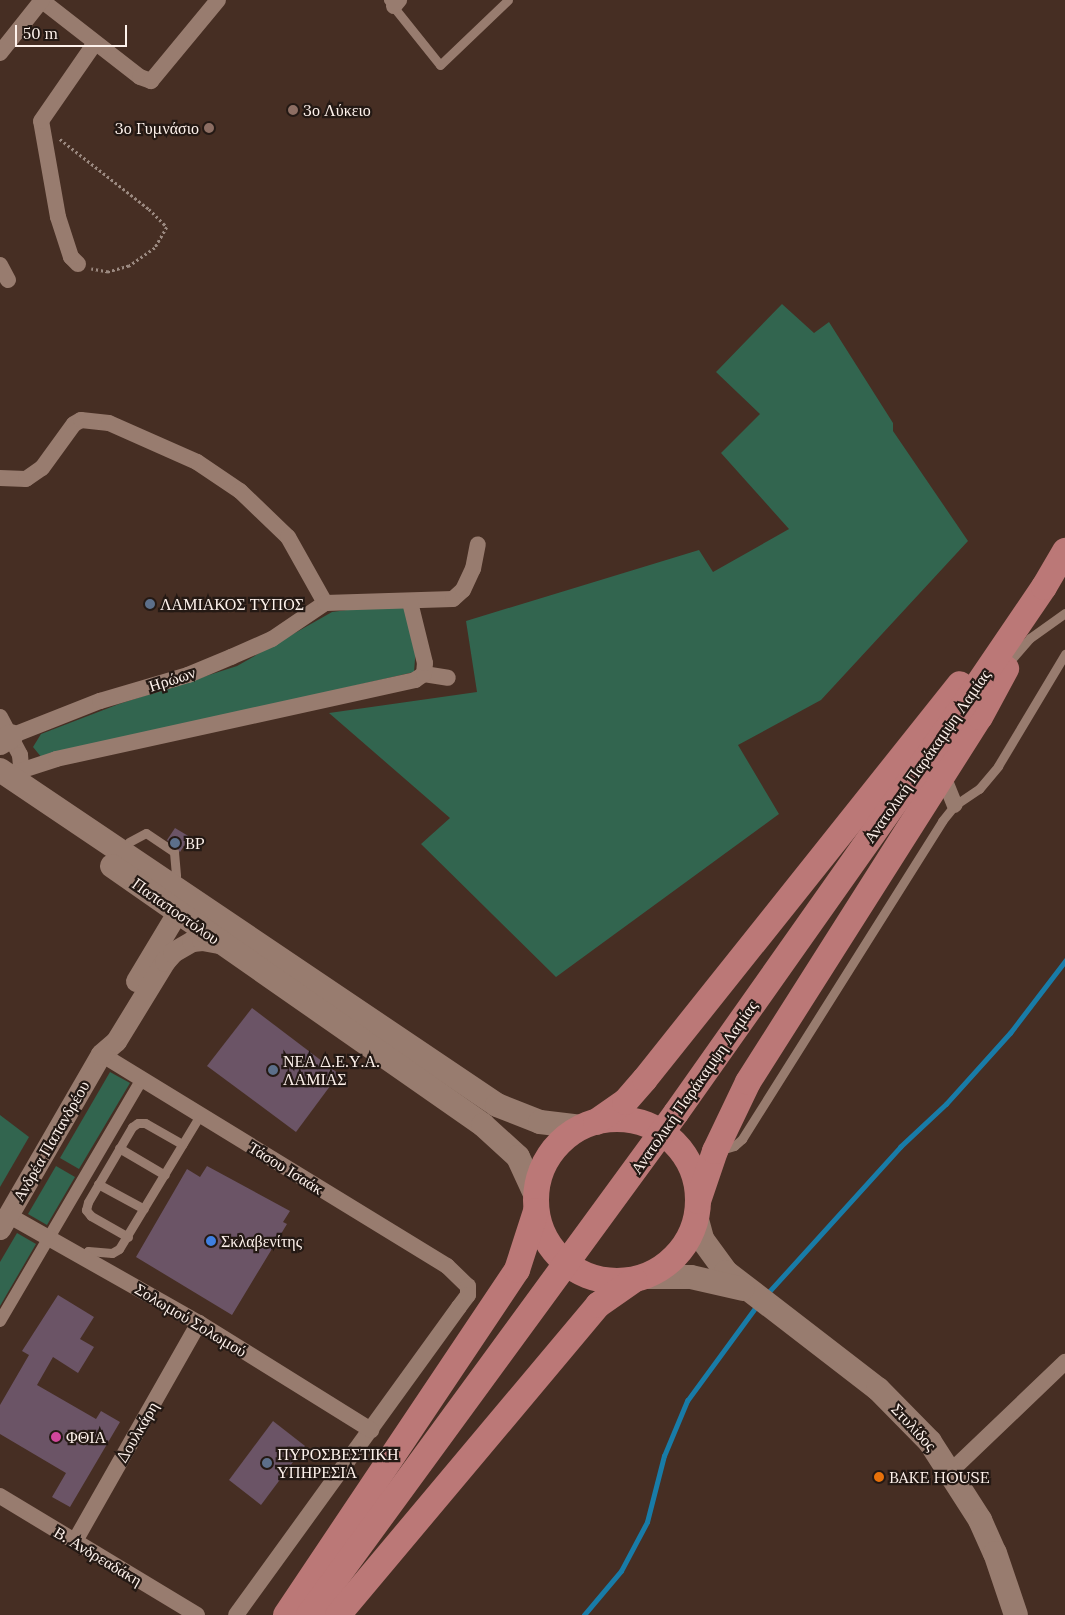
<!DOCTYPE html>
<html>
<head>
<meta charset="utf-8">
<style>
	body { margin:0 }
	#map { position:relative; width:1065px; height:1615px; overflow:hidden; background:#462e23; font-family:Lora,serif }
	div>[style] { position:absolute }
	.green>* { inset:0; background:#32654f }
	.stream>* { height:4.5px; margin:-2.25px; padding:0 2.25px; transform-origin:2.25px; border-radius:2.25px; background:#187ca8 }
	.building>* { inset:0; background:#6b5466 }
	.path>* { height:2.5px; margin-top:-1.25px; transform-origin:0; background:repeating-linear-gradient(90deg,#9b8980 0 2.5px,transparent 0 5px) }
	.service>* { height:9px; margin:-4.5px; padding:0 4.5px; transform-origin:4.5px; border-radius:4.5px; background:#987c6f }
	.pedestrian>* { height:12px; margin:-6px; padding:0 6px; transform-origin:6px; border-radius:6px; background:#987c6f }
	.minor>* { height:16px; margin:-8px; padding:0 8px; transform-origin:8px; border-radius:8px; background:#987c6f }
	.tertiary>* { height:21px; margin:-10.5px; padding:0 10.5px; transform-origin:10.5px; border-radius:10.5px; background:#987c6f }
	.secondary>* { height:24px; margin:-12px; padding:0 12px; transform-origin:12px; border-radius:12px; background:#987c6f }
	.primary>* { height:26px; margin:-13px; padding:0 13px; transform-origin:13px; border-radius:13px; background:#bb7877 }
	.primary>.ring { margin:-13px; padding:0; box-sizing:content-box; background:none; border:26px solid #bb7877; border-radius:50% }
	.dots>* { width:14px; height:14px; translate:-50% -50%; box-sizing:border-box; border:2px solid #241914; border-radius:50% }
	span { translate:-50% -50%; white-space:nowrap; text-align:center; line-height:1.15; -webkit-text-stroke:4.5px #241914; paint-order:stroke }
	.poi-label { font-size:16px; color:#fef2ec }
	.left { translate:0 -50%; text-align:left }
	.right { translate:-100% -50%; text-align:right }
	.street-label { font-size:16px; color:#fef2ec }
	.scale { position:absolute; left:15px; top:25px; width:112px; height:22px; box-sizing:border-box; border:2px solid #fef2ec; border-top:0; padding-left:6px; font-size:15px; line-height:18px; white-space:nowrap; color:#fef2ec; -webkit-text-stroke:4px #241914; paint-order:stroke }
</style>
</head>
<body>
<div id="map">
	<div class="green">
		<i style="clip-path:polygon(782px 304px,814px 333px,829px 322px,893px 423px,893px 431px,968px 541px,821px 700px,738px 745px,779px 814px,556px 977px,421px 844px,450px 818px,329px 713px,477px 692px,466px 621px,699px 550px,713px 572px,789px 529px,721px 453px,760px 414px,716px 372px)"></i>
		<i style="clip-path:polygon(362px 608px,405px 608px,416px 647px,414px 672px,42px 758px,33px 747px,41px 734px,119px 704px,237px 666px,332px 612px)"></i>
		<i style="clip-path:polygon(110px 1072px,130px 1083px,79px 1169px,60px 1158px)"></i>
		<i style="clip-path:polygon(0 1115px,29px 1137px,0 1187px)"></i>
		<i style="clip-path:polygon(56px 1166px,75px 1177px,47px 1225px,28px 1214px)"></i>
		<i style="clip-path:polygon(17px 1233px,36px 1244px,0 1306px,0 1262px)"></i>
	</div>
	<div class="stream">
		<i style="left:766px;top:1295px;width:200px;rotate:-47.8deg"></i>
		<i style="left:900px;top:1147px;width:63px;rotate:-43.1deg"></i>
		<i style="left:946px;top:1104px;width:96px;rotate:-48deg"></i>
		<i style="left:1010px;top:1033px;width:91px;rotate:-52.6deg"></i>
		<i style="left:584px;top:1615px;width:57px;rotate:-49.9deg"></i>
		<i style="left:621px;top:1571px;width:55px;rotate:-62deg"></i>
		<i style="left:647px;top:1522px;width:68px;rotate:-75.6deg"></i>
		<i style="left:664px;top:1456px;width:60px;rotate:-67.3deg"></i>
		<i style="left:687px;top:1401px;width:120px;rotate:-53.8deg"></i>
	</div>
	<div class="building">
		<i style="clip-path:polygon(175px 828px,190px 837px,180px 852px,167px 840px)"></i>
		<i style="clip-path:polygon(252px 1008px,339px 1074px,296px 1132px,207px 1066px)"></i>
		<i style="clip-path:polygon(207px 1166px,290px 1211px,283px 1222px,287px 1224px,232px 1315px,136px 1257px,187px 1169px,200px 1177px)"></i>
		<i style="clip-path:polygon(58px 1295px,94px 1317px,80px 1339px,94px 1347px,78px 1373px,53px 1357px,37px 1385px,96px 1419px,101px 1411px,120px 1422px,70px 1507px,52px 1497px,66px 1473px,0 1434px,0 1405px,29px 1355px,22px 1351px)"></i>
		<i style="clip-path:polygon(273px 1421px,305px 1446px,261px 1505px,229px 1480px)"></i>
	</div>
	<div class="path">
		<i style="left:60px;top:139px;width:113px;rotate:38.2deg"></i>
		<i style="left:149px;top:209px;width:25px;rotate:45deg"></i>
		<i style="left:167px;top:227px;width:24px;rotate:120deg"></i>
		<i style="left:155px;top:248px;width:32px;rotate:145deg"></i>
		<i style="left:129px;top:266px;width:22px;rotate:164deg"></i>
		<i style="left:108px;top:272px;width:17px;rotate:-170deg"></i>
	</div>
	<div class="service">
		<i style="left:388px;top:0;width:83px;rotate:51.3deg"></i>
		<i style="left:440px;top:65px;width:94px;rotate:-43.7deg"></i>
		<i style="left:1010px;top:661px;width:30px;rotate:-49deg"></i>
		<i style="left:1030px;top:638px;width:43px;rotate:-35.5deg"></i>
		<i style="left:129px;top:842px;width:19px;rotate:-28deg"></i>
		<i style="left:146px;top:833px;width:34px;rotate:34deg"></i>
		<i style="left:174px;top:852px;width:24px;rotate:85deg"></i>
		<i style="left:119px;top:1148px;width:53px;rotate:30.4deg"></i>
		<i style="left:721px;top:1150px;width:14px;rotate:-17deg"></i>
		<i style="left:734px;top:1146px;width:11px;rotate:-41deg"></i>
		<i style="left:742px;top:1139px;width:376px;rotate:-57.8deg"></i>
		<i style="left:942px;top:821px;width:21px;rotate:-51deg"></i>
		<i style="left:955px;top:805px;width:29px;rotate:-34deg"></i>
		<i style="left:979px;top:789px;width:30px;rotate:-50deg"></i>
		<i style="left:998px;top:766px;width:131px;rotate:-59.1deg"></i>
		<i style="left:98px;top:1184px;width:52px;rotate:28.5deg"></i>
		<i style="left:128px;top:1237px;width:43px;rotate:-150.4deg"></i>
		<i style="left:91px;top:1216px;width:8px;rotate:-130deg"></i>
		<i style="left:86px;top:1210px;width:8px;rotate:-76deg"></i>
		<i style="left:88px;top:1202px;width:87px;rotate:-59.6deg"></i>
		<i style="left:132px;top:1127px;width:7px;rotate:-34deg"></i>
		<i style="left:138px;top:1123px;width:7px"></i>
		<i style="left:145px;top:1123px;width:43px;rotate:29.6deg"></i>
		<i style="left:82px;top:1257px;width:8px;rotate:-45deg"></i>
		<i style="left:88px;top:1251px;width:24px;rotate:5deg"></i>
		<i style="left:112px;top:1253px;width:8px;rotate:-30deg"></i>
		<i style="left:119px;top:1249px;width:157px;rotate:-58.8deg"></i>
	</div>
	<div class="pedestrian">
		<i style="left:0;top:1321px;width:281px;rotate:-59.6deg"></i>
	</div>
	<div class="minor">
		<i style="left:41px;top:0;width:125px;rotate:37.9deg"></i>
		<i style="left:140px;top:77px;width:12px;rotate:20deg"></i>
		<i style="left:151px;top:81px;width:105px;rotate:-50.4deg"></i>
		<i style="left:394px;top:6px;width:8px;rotate:-50deg"></i>
		<i style="left:0;top:53px;width:68px;rotate:-51.6deg"></i>
		<i style="left:78px;top:264px;width:10px;rotate:-135deg"></i>
		<i style="left:71px;top:257px;width:42px;rotate:-108deg"></i>
		<i style="left:58px;top:217px;width:97px;rotate:-100deg"></i>
		<i style="left:41px;top:121px;width:95px;rotate:-55.3deg"></i>
		<i style="left:0;top:265px;width:17px;rotate:62deg"></i>
		<i style="left:0;top:478px;width:26px;rotate:2deg"></i>
		<i style="left:26px;top:479px;width:19px;rotate:-35deg"></i>
		<i style="left:42px;top:468px;width:54px;rotate:-54deg"></i>
		<i style="left:74px;top:424px;width:8px;rotate:-30deg"></i>
		<i style="left:81px;top:420px;width:28px;rotate:6deg"></i>
		<i style="left:109px;top:423px;width:96px;rotate:23.9deg"></i>
		<i style="left:197px;top:462px;width:52px;rotate:34deg"></i>
		<i style="left:240px;top:491px;width:66px;rotate:43.8deg"></i>
		<i style="left:288px;top:537px;width:76px;rotate:60.7deg"></i>
		<i style="left:424px;top:674px;width:24px;rotate:9deg"></i>
		<i style="left:0;top:717px;width:43px;rotate:62.2deg"></i>
		<i style="left:20px;top:755px;width:25px;rotate:85deg"></i>
		<i style="left:11px;top:736px;width:96px;rotate:-21.5deg"></i>
		<i style="left:100px;top:701px;width:92px;rotate:-16.5deg"></i>
		<i style="left:188px;top:675px;width:47px;rotate:-22.7deg"></i>
		<i style="left:231px;top:657px;width:45px;rotate:-23.7deg"></i>
		<i style="left:272px;top:639px;width:64px;rotate:-34.2deg"></i>
		<i style="left:325px;top:603px;width:128px;rotate:-1.8deg"></i>
		<i style="left:453px;top:599px;width:13px;rotate:-42deg"></i>
		<i style="left:463px;top:590px;width:23px;rotate:-65deg"></i>
		<i style="left:473px;top:569px;width:25px;rotate:-79deg"></i>
		<i style="left:23px;top:770px;width:35px;rotate:-18deg"></i>
		<i style="left:56px;top:759px;width:368px;rotate:-12.4deg"></i>
		<i style="left:415px;top:680px;width:11px;rotate:-34deg"></i>
		<i style="left:424px;top:674px;width:11px;rotate:-85deg"></i>
		<i style="left:425px;top:663px;width:63px;rotate:-103.8deg"></i>
		<i style="left:943px;top:776px;width:31px;rotate:68deg"></i>
		<i style="left:101px;top:1054px;width:406px;rotate:31.5deg"></i>
		<i style="left:447px;top:1266px;width:29px;rotate:44deg"></i>
		<i style="left:468px;top:1286px;width:9px;rotate:90deg"></i>
		<i style="left:468px;top:1295px;width:15px;rotate:127deg"></i>
		<i style="left:459px;top:1307px;width:380px;rotate:125.9deg"></i>
		<i style="left:8px;top:1215px;width:219px;rotate:29.5deg"></i>
		<i style="left:199px;top:1323px;width:203px;rotate:31.9deg"></i>
		<i style="left:951px;top:1471px;width:158px;rotate:-43.7deg"></i>
		<i style="left:0;top:1496px;width:230px;rotate:31.1deg"></i>
		<i style="left:75px;top:1541px;width:251px;rotate:-60.4deg"></i>
	</div>
	<div class="tertiary">
		<i style="left:136px;top:981px;width:82px;rotate:-59deg"></i>
		<i style="left:178px;top:911px;width:15px;rotate:-32deg"></i>
		<i style="left:0;top:1229px;width:202px;rotate:-60deg"></i>
		<i style="left:101px;top:1054px;width:20px;rotate:-41deg"></i>
		<i style="left:116px;top:1041px;width:94px;rotate:-58.5deg"></i>
		<i style="left:165px;top:961px;width:12px;rotate:-48deg"></i>
		<i style="left:173px;top:952px;width:22px;rotate:-30deg"></i>
		<i style="left:192px;top:941px;width:10px;rotate:-6deg"></i>
		<i style="left:202px;top:940px;width:22px;rotate:10deg"></i>
	</div>
	<div class="secondary">
		<i style="left:0;top:743px;width:13px;rotate:-32deg"></i>
		<i style="left:0;top:770px;width:599px;rotate:33.98deg"></i>
		<i style="left:497px;top:1105px;width:46px;rotate:21.6deg"></i>
		<i style="left:540px;top:1122px;width:42px;rotate:6.8deg"></i>
		<i style="left:112px;top:866px;width:452px;rotate:34.9deg"></i>
		<i style="left:483px;top:1125px;width:47px;rotate:42.4deg"></i>
		<i style="left:518px;top:1157px;width:41px;rotate:65.3deg"></i>
		<i style="left:696px;top:1216px;width:24px;rotate:75deg"></i>
		<i style="left:702px;top:1239px;width:41px;rotate:54deg"></i>
		<i style="left:726px;top:1272px;width:192px;rotate:37.6deg"></i>
		<i style="left:878px;top:1389px;width:74px;rotate:45.5deg"></i>
		<i style="left:930px;top:1442px;width:93px;rotate:57.3deg"></i>
		<i style="left:980px;top:1520px;width:36px;rotate:66deg"></i>
		<i style="left:995px;top:1553px;width:65px;rotate:71.3deg"></i>
		<i style="left:644px;top:1277px;width:47px"></i>
		<i style="left:691px;top:1277px;width:53px;rotate:13deg"></i>
	</div>
	<div class="primary">
		<i class="ring" style="left:536px;top:1119px;width:136px;height:136px"></i>
		<i style="left:596px;top:1122px;width:35px;rotate:-35deg"></i>
		<i style="left:625px;top:1102px;width:30px;rotate:-49deg"></i>
		<i style="left:645px;top:1079px;width:505px;rotate:-51.43deg"></i>
		<i style="left:698px;top:1201px;width:53px;rotate:-71.2deg"></i>
		<i style="left:715px;top:1151px;width:76px;rotate:-64.4deg"></i>
		<i style="left:748px;top:1082px;width:432px;rotate:-57.6deg"></i>
		<i style="left:980px;top:717px;width:55px;rotate:-61.6deg"></i>
		<i style="left:286px;top:1615px;width:415px;rotate:-56.2deg"></i>
		<i style="left:517px;top:1270px;width:62px;rotate:-72.1deg"></i>
		<i style="left:309px;top:1615px;width:622px;rotate:-53.83deg"></i>
		<i style="left:676px;top:1113px;width:494px;rotate:-54.8deg"></i>
		<i style="left:961px;top:709px;width:148px;rotate:-55.8deg"></i>
		<i style="left:1044px;top:587px;width:42px;rotate:-59.7deg"></i>
		<i style="left:338px;top:1615px;width:405px;rotate:-50deg"></i>
		<i style="left:598px;top:1305px;width:44px;rotate:-34.8deg"></i>
	</div>
	<div class="dots">
		<i style="left:293px;top:110px;background:#8d6e63"></i>
		<i style="left:209px;top:128px;background:#8d6e63"></i>
		<i style="left:150px;top:604px;background:#5c6f8a"></i>
		<i style="left:175px;top:843px;background:#5c6f8a"></i>
		<i style="left:273px;top:1070px;background:#5c6f8a"></i>
		<i style="left:211px;top:1241px;background:#3f7fe0"></i>
		<i style="left:56px;top:1437px;background:#d1479c"></i>
		<i style="left:267px;top:1463px;background:#5c6f8a"></i>
		<i style="left:879px;top:1477px;background:#e8710a"></i>
	</div>
	<div class="poi-label">
		<span class="left" style="left:303px;top:110px">3ο Λύκειο</span>
		<span class="right" style="left:199px;top:128px">3ο Γυμνάσιο</span>
		<span class="left" style="left:160px;top:604px">ΛΑΜΙΑΚΟΣ ΤΥΠΟΣ</span>
		<span class="left" style="left:185px;top:843px">BP</span>
		<span class="left" style="left:283px;top:1070px">ΝΕΑ Δ.Ε.Υ.Α.<br>ΛΑΜΙΑΣ</span>
		<span class="left" style="left:221px;top:1241px">Σκλαβενίτης</span>
		<span class="left" style="left:66px;top:1437px">ΦΘΙΑ</span>
		<span class="left" style="left:277px;top:1463px">ΠΥΡΟΣΒΕΣΤΙΚΗ<br>ΥΠΗΡΕΣΙΑ</span>
		<span class="left" style="left:889px;top:1477px">BAKE HOUSE</span>
	</div>
	<div class="street-label">
		<span style="left:172px;top:679px;rotate:-18deg">Ηρώων</span>
		<span style="left:927px;top:756px;rotate:-55deg">Ανατολική Παράκαμψη Λαμίας</span>
		<span style="left:176px;top:911px;rotate:35deg">Παπαποστόλου</span>
		<span style="left:694px;top:1087px;rotate:-55deg">Ανατολική Παράκαμψη Λαμίας</span>
		<span style="left:51px;top:1141px;rotate:-60deg">Ανδρέα Παπανδρέου</span>
		<span style="left:286px;top:1168px;rotate:32deg">Τάσου Ισαάκ</span>
		<span style="left:191px;top:1320px;rotate:31deg">Σολωμού Σολωμού</span>
		<span style="left:914px;top:1427px;rotate:47deg">Στυλίδος</span>
		<span style="left:137px;top:1432px;rotate:-60deg">Δουλκάρη</span>
		<span style="left:98px;top:1556px;rotate:31deg">Β. Ανδρεαδάκη</span>
	</div>
	<div class="scale">50 m</div>
</div>
</body>
</html>
